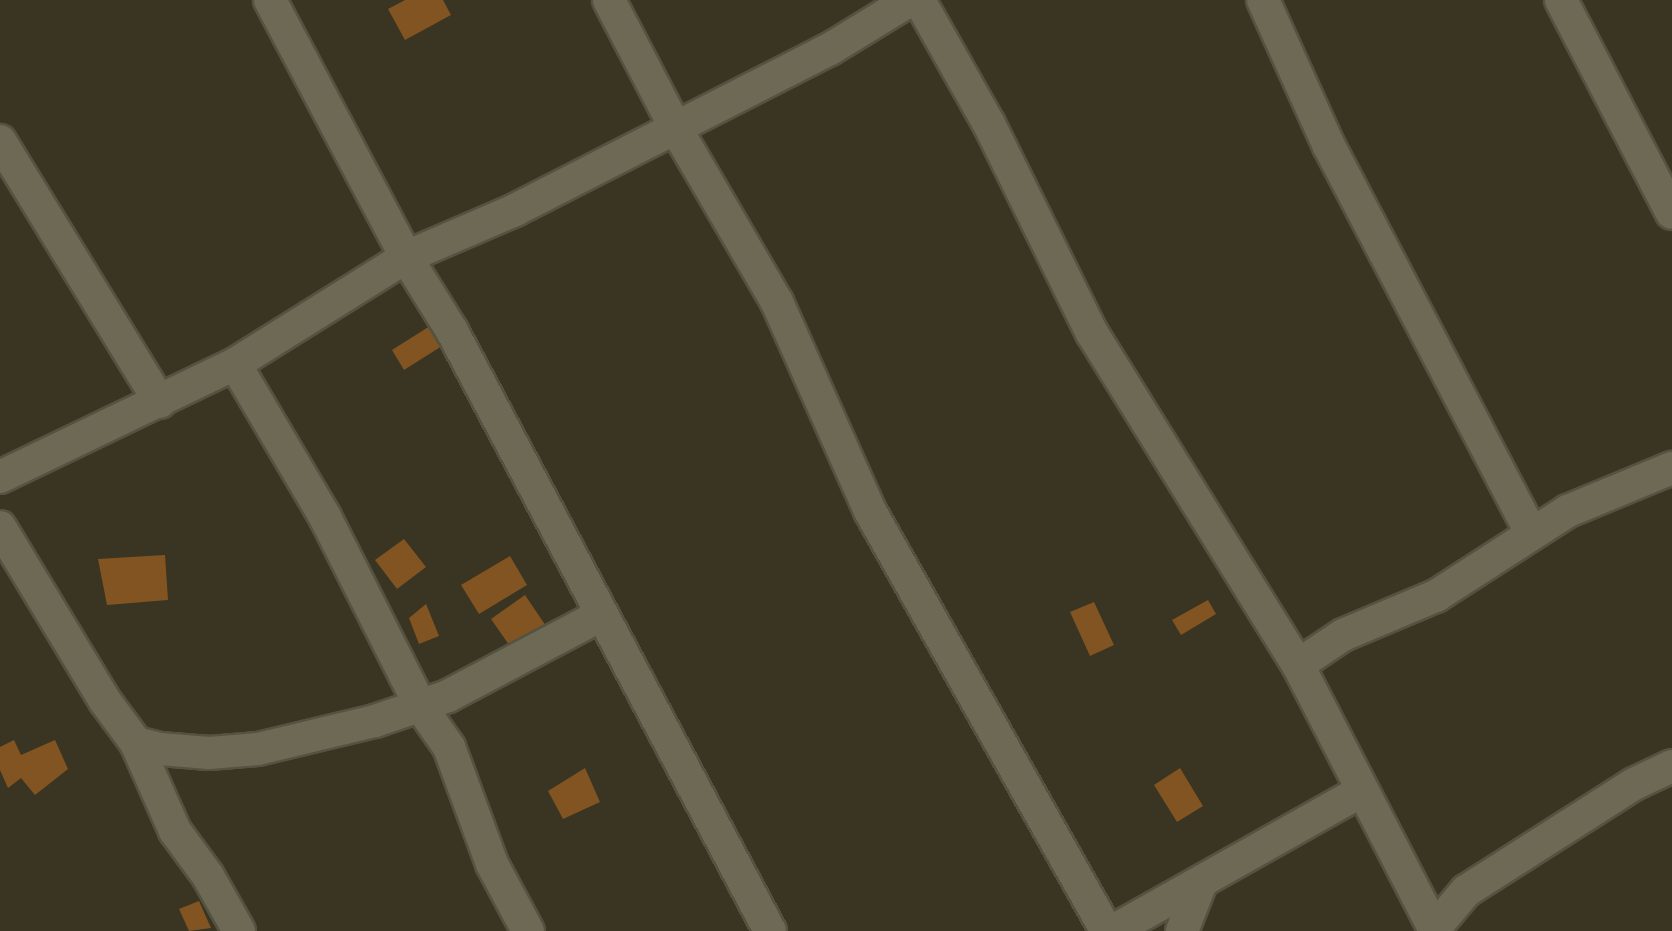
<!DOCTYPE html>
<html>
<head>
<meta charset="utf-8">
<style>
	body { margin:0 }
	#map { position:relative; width:1672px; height:931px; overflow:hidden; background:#393522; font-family:Arial,sans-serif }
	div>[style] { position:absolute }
	.building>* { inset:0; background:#825422 }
	.roads { filter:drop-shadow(2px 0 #555242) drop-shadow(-2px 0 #555242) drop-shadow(0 2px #555242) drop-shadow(0 -2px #555242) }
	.minor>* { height:32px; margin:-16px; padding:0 16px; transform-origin:16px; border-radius:16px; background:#6d6955 }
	span { translate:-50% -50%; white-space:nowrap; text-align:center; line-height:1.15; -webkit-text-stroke:5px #1e1c14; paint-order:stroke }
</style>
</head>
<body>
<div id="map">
	<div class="building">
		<i style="clip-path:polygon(405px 0,443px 0,451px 15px,405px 40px,388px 9px)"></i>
		<i style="clip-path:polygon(430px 326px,442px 346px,404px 370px,392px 350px)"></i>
		<i style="clip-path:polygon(404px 539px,426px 567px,397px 589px,375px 560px)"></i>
		<i style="clip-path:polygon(165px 555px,168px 600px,107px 605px,98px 559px)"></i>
		<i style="clip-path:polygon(510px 556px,527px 585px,479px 614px,461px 585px)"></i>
		<i style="clip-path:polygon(525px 595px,550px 632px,516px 655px,491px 619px)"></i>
		<i style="clip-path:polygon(1208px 600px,1216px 614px,1181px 635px,1172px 620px)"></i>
		<i style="clip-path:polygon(1094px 602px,1114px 645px,1090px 656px,1070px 612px)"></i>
		<i style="clip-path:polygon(426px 604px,439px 636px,419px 644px,409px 618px)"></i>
		<i style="clip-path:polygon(14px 740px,21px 755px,55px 740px,68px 769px,35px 795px,21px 778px,8px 788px,0 770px,0 747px)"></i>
		<i style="clip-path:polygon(585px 768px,600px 802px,563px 819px,548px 791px)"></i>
		<i style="clip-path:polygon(1180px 768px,1203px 806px,1177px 822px,1154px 785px)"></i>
		<i style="clip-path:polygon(199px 901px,211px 928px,189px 931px,179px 909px)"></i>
	</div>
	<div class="roads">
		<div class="minor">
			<i style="left:270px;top:0;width:291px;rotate:62.1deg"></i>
			<i style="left:406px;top:257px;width:87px;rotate:58.1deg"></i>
			<i style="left:452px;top:331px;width:679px;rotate:62.08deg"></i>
			<i style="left:609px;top:0;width:143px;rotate:62.5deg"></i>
			<i style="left:675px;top:127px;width:203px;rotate:59.8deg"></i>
			<i style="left:777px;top:302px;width:229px;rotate:66deg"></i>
			<i style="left:870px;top:511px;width:482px;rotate:60.6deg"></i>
			<i style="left:919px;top:0;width:142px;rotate:60.6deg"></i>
			<i style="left:989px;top:124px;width:233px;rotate:63.8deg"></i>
			<i style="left:1092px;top:333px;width:391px;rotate:58.2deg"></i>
			<i style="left:1298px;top:665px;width:299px;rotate:62.7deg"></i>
			<i style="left:1263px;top:0;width:160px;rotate:65.7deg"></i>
			<i style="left:1329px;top:146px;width:436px;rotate:62.4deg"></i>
			<i style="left:1561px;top:0;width:240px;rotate:62.5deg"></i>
			<i style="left:0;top:141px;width:306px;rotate:58.5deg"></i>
			<i style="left:235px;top:364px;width:178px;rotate:59.5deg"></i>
			<i style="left:325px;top:517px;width:213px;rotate:63.2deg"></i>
			<i style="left:421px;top:707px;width:49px;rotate:55deg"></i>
			<i style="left:449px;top:747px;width:125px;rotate:69.8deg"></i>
			<i style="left:492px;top:864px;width:76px;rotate:61.8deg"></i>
			<i style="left:0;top:477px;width:261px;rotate:-25.7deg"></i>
			<i style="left:235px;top:364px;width:202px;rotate:-32deg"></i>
			<i style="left:406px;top:257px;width:119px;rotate:-23.3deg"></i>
			<i style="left:515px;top:210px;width:354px;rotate:-27.1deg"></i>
			<i style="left:830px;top:49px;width:94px;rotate:-31.5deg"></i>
			<i style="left:0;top:527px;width:203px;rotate:58.9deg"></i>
			<i style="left:105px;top:701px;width:52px;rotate:53.6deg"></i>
			<i style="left:136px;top:743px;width:25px;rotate:14deg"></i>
			<i style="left:160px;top:749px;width:49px;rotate:4.7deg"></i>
			<i style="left:209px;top:753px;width:49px;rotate:-4.7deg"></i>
			<i style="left:258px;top:749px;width:120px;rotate:-13.5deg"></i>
			<i style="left:375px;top:721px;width:77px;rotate:-18.9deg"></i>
			<i style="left:448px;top:696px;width:173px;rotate:-27.9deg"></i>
			<i style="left:1298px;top:665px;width:54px;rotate:-33.7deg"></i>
			<i style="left:1343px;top:635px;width:101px;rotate:-22.8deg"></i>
			<i style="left:1436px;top:596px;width:157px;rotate:-32.8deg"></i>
			<i style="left:1568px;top:511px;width:113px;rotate:-22.5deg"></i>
			<i style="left:136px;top:743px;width:96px;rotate:66.1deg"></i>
			<i style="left:175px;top:831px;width:56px;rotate:53.7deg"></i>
			<i style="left:208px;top:876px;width:63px;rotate:60.6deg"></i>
			<i style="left:1434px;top:929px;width:50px;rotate:-49.9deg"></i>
			<i style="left:1466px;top:891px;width:199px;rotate:-32.5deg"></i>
			<i style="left:1634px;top:784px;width:42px;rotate:-25.3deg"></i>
			<i style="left:1113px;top:931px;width:285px;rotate:-29.4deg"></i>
			<i style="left:1182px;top:931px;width:52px;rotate:-68.4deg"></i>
		</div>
	</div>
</div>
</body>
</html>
